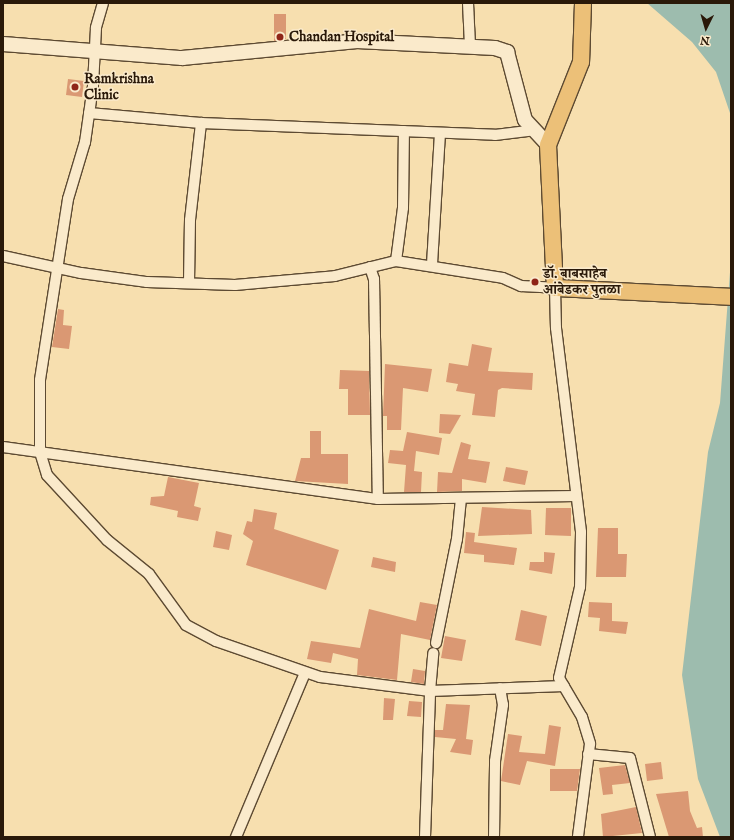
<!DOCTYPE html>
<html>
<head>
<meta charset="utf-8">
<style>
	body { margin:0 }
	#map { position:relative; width:734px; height:840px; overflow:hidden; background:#f7dfaf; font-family:"IM FELL English","Noto Serif Devanagari",serif }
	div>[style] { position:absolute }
	.water>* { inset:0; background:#9dbcae }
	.building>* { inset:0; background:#da9873 }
	.roads { filter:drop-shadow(1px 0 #5d4a32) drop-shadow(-1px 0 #5d4a32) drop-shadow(0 1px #5d4a32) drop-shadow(0 -1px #5d4a32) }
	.street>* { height:10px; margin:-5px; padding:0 5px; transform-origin:5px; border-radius:5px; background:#faeacb }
	.secondary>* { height:14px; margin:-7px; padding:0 7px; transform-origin:7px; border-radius:7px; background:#faeacb }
	.primary>* { height:16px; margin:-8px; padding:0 8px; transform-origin:8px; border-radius:8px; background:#ecc078 }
	.dots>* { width:11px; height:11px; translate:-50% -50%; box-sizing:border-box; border:2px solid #faeacb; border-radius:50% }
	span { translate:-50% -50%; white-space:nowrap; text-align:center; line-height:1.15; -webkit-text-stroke:3px #faeacb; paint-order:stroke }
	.poi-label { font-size:14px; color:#2a1909; font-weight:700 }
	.left { translate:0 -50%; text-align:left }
	.frame { position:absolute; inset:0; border:4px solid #2a1909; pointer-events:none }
	.north { position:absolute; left:686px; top:8px; width:40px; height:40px; -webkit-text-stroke:3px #faeacb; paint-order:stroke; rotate:185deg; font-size:11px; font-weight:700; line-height:16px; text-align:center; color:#2a1909 }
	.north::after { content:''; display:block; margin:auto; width:14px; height:18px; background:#2a1909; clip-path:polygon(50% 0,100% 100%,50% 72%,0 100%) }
</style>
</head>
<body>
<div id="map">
	<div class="water">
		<i style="clip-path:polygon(647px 3px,731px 3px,731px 116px,716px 72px,692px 42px)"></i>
		<i style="clip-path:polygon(731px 259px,731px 837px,720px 837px,698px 779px,682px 675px,708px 452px,720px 403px)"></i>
	</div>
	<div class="building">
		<i style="clip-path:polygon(274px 14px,286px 14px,286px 39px,274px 41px)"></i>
		<i style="clip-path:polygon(68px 79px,84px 81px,82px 97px,66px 95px)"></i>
		<i style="clip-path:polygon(58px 309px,64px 310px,63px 325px,72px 326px,69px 349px,52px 347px)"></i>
		<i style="clip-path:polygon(472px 344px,492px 348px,488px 371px,533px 373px,532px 390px,502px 388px,498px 390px,495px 417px,472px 415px,475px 394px,456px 391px,458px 384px,446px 382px,449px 363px,468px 366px)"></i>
		<i style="clip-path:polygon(385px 364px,432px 369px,428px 392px,403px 388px,401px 430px,387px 430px,387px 416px,383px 416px)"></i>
		<i style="clip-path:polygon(340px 370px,369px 371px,370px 415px,348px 415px,348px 389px,339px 389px)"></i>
		<i style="clip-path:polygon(440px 414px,461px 415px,450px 434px,439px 433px)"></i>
		<i style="clip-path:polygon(310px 431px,321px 431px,321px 454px,348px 454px,348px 484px,295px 481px,301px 458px,310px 458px)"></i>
		<i style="clip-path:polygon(407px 432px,442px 438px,439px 455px,416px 451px,414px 471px,422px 472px,421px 492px,404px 492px,406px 465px,388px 463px,390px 450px,403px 451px)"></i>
		<i style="clip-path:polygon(461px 442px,471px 445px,468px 459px,490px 462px,486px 483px,462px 479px,462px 491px,437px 492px,438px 472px,452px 473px)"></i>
		<i style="clip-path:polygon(506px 467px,528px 471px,525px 485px,503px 481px)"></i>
		<i style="clip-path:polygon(168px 477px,199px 483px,194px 506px,201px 508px,198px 521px,177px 517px,178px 511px,150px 505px,151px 497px,164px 496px)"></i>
		<i style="clip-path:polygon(482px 507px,531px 510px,532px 534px,478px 536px)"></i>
		<i style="clip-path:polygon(546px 508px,571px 508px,571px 536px,545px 535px)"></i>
		<i style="clip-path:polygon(254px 509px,277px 513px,274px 529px,339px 550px,326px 590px,246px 565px,253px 541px,243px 534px,247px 521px,252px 522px)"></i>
		<i style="clip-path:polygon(598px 528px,618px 528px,618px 554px,627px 554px,626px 577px,596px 577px)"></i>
		<i style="clip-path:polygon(216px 531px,232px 535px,229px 550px,213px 547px)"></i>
		<i style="clip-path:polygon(466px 532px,475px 533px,474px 542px,517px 548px,514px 565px,484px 562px,484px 555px,464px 553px)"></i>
		<i style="clip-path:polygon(544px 552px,555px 553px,552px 574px,529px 570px,530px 562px,544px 562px)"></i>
		<i style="clip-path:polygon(373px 557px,396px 562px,395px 572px,371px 567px)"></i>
		<i style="clip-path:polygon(420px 602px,437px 605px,430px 640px,401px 634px,397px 680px,357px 675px,358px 659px,333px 653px,331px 663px,307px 659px,311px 641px,360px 648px,369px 609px,416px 621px)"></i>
		<i style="clip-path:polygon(589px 602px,612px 603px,612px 621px,628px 622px,626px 634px,599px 631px,600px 618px,588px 617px)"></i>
		<i style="clip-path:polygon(521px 610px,547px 616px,541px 646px,515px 640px)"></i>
		<i style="clip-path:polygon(445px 636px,466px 640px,462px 661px,441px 658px)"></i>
		<i style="clip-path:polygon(413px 669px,425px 671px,424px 684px,411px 682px)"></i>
		<i style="clip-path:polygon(384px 698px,395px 699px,393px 720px,383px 720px)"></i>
		<i style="clip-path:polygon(409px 701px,422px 702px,421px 717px,407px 716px)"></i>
		<i style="clip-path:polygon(446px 704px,470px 705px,466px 739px,473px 740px,471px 755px,450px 752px,456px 739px,435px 737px,435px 730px,443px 730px)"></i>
		<i style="clip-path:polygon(549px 725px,561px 727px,555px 766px,527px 761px,520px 785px,501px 781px,508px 734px,522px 736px,519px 752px,545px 754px)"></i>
		<i style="clip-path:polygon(661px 762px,663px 779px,647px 781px,645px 764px)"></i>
		<i style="clip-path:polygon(625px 765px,630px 783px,612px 785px,613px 794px,603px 795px,599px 768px)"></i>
		<i style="clip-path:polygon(550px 769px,580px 769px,577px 791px,550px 791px)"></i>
		<i style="clip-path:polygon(688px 791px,690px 811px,697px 828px,702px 827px,703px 837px,669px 837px,656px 794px)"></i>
		<i style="clip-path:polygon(636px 807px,642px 833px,603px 837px,601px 814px)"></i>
	</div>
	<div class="roads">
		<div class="street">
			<i style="left:103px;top:3px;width:26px;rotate:106deg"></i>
			<i style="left:96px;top:28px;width:58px;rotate:93deg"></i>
			<i style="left:93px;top:86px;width:57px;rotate:98.1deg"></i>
			<i style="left:85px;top:142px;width:59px;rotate:106.6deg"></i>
			<i style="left:68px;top:199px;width:183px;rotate:98.8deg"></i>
			<i style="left:40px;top:380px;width:72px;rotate:90deg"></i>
			<i style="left:40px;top:452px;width:24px;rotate:73deg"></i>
			<i style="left:47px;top:475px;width:88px;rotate:47.3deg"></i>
			<i style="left:107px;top:540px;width:54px;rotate:39deg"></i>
			<i style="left:149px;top:574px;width:63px;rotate:54deg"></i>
			<i style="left:186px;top:625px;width:34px;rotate:28deg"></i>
			<i style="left:216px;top:641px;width:110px;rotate:19.1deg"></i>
			<i style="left:320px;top:677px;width:111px;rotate:7.3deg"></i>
			<i style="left:430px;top:691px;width:38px;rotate:-85deg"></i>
			<i style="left:468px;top:3px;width:43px;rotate:87.3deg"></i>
			<i style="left:89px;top:113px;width:112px;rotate:5.1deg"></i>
			<i style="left:201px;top:123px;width:294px;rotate:2.3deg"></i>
			<i style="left:495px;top:135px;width:39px;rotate:-7deg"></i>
			<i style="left:3px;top:256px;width:80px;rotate:12.3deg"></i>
			<i style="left:81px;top:273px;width:67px;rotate:7.8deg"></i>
			<i style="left:147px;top:282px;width:88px;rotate:2deg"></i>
			<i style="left:235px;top:285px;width:100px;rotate:-5.1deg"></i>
			<i style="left:335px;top:276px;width:63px;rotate:-13.8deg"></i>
			<i style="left:396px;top:261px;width:108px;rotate:9deg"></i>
			<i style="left:503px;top:278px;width:20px;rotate:24deg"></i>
			<i style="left:521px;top:286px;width:34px;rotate:3deg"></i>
			<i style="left:555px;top:288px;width:40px;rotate:88.6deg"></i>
			<i style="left:556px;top:328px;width:206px;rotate:83deg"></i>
			<i style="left:581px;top:532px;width:55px;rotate:91deg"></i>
			<i style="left:580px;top:587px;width:93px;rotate:103deg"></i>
			<i style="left:559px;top:678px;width:45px;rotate:59.5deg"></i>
			<i style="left:582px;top:717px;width:28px;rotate:73deg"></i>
			<i style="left:590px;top:744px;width:94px;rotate:97.4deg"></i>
			<i style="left:396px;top:261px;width:53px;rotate:-82.5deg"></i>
			<i style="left:403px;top:208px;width:77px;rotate:-89.3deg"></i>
			<i style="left:432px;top:264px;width:131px;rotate:-86.5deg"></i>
			<i style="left:370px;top:267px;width:13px;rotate:72deg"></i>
			<i style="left:374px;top:279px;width:220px;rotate:89deg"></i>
			<i style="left:189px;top:283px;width:63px;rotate:-89.1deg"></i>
			<i style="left:190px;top:220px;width:98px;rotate:-83.5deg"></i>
			<i style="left:3px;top:447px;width:379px;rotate:7.9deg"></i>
			<i style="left:378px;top:499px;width:198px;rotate:-0.9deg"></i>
			<i style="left:436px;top:643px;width:106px;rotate:-78.6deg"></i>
			<i style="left:457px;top:539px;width:41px;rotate:-84.4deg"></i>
			<i style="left:588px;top:754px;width:42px;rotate:5.4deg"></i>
			<i style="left:630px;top:758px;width:81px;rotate:75.8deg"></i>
			<i style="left:236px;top:837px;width:178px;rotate:-67.2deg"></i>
			<i style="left:425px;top:837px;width:146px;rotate:-88deg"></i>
			<i style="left:430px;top:691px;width:134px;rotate:-2.1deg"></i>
			<i style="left:494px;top:837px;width:76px;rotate:-89.2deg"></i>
			<i style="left:495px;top:761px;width:57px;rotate:-81.9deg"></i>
			<i style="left:503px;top:705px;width:17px;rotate:-100deg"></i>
		</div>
		<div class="secondary">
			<i style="left:3px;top:44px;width:180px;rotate:4.5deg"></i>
			<i style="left:182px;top:58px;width:176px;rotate:-5.5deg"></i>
			<i style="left:357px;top:41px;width:138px;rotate:2.9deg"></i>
			<i style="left:495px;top:48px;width:13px;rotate:18deg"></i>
			<i style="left:507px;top:52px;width:70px;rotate:75.2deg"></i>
			<i style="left:525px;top:120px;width:34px;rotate:47deg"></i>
		</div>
		<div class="primary">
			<i style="left:583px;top:3px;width:59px;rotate:91.9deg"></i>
			<i style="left:581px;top:62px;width:89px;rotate:111.7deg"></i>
			<i style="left:548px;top:145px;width:143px;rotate:87.2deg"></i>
			<i style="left:555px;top:288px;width:176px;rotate:2.9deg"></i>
		</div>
	</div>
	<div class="dots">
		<i style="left:280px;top:37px;background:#8f2418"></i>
		<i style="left:75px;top:87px;background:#8f2418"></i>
		<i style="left:535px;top:282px;background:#8f2418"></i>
	</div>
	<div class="poi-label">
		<span class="left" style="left:289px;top:37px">Chandan Hospital</span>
		<span class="left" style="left:84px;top:87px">Ramkrishna<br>Clinic</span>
		<span class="left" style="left:543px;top:282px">डॉ. बाबसाहेब<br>आंबेडकर पुतळा</span>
	</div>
	<div class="frame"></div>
	<div class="north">N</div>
</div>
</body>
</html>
